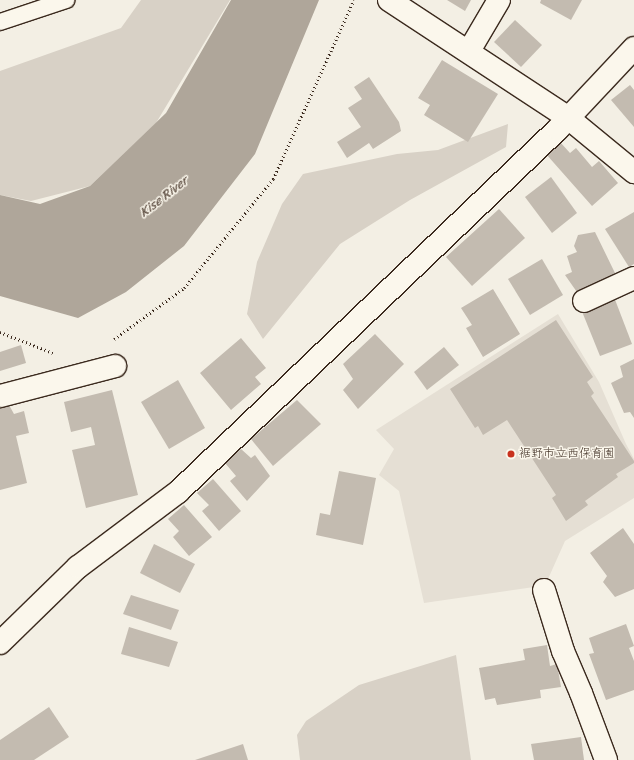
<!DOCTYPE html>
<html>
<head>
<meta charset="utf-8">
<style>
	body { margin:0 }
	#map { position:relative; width:634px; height:760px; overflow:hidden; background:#f3efe4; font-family:Sriracha,"Klee One",sans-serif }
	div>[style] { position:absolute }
	.built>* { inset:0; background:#e5dfd4 }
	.green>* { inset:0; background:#d8d1c6 }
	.water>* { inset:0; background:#afa69a }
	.building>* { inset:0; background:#c3bbb0 }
	.path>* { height:2.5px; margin-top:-1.25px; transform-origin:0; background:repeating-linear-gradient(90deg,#3b2a1e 0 1px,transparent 0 4px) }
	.roads { filter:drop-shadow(1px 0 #3b2a1e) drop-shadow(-1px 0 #3b2a1e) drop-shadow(0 1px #3b2a1e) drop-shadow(0 -1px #3b2a1e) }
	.lane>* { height:16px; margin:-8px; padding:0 8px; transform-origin:8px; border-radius:8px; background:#fbf7ec }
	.street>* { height:22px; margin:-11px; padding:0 11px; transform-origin:11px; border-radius:11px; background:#fbf7ec }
	.dots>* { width:11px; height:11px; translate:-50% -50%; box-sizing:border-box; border:2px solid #fbf7ec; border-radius:50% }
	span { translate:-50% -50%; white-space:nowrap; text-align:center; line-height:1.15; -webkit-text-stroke:3px #fbf7ec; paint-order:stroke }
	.poi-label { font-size:12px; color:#3b2a1e }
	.left { translate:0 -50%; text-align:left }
	.water-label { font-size:13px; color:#645549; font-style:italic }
</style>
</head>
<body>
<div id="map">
	<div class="built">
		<i style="clip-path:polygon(558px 314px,599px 382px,626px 444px,634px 459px,634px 498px,565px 541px,548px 579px,534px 587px,424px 603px,399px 491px,379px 475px,394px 449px,376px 430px)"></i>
	</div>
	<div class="green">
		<i style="clip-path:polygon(141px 0,230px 0,156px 123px,90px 186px,31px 201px,0 195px,0 71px,121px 28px)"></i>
		<i style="clip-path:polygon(508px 124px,506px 147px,410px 200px,340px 244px,263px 339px,247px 314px,257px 262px,282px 204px,303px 174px,397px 154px,438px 150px)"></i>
		<i style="clip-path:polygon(456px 655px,471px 760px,300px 760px,297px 735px,306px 721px,359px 685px)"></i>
	</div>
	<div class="water">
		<i style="clip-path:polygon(231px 0,319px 0,255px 154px,184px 246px,126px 292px,78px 318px,0 296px,0 195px,40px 204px,90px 186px,166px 113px)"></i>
	</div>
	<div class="building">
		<i style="clip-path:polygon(447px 0,471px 0,465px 11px)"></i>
		<i style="clip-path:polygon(541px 0,582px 0,571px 20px,540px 3px)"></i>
		<i style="clip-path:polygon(515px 20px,542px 45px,521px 67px,494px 42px)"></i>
		<i style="clip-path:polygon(442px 60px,498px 94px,468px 142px,424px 115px,430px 105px,418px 98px)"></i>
		<i style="clip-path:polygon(369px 77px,399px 122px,401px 131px,373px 149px,369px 143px,347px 158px,337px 142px,361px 127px,348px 108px,362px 99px,354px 87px)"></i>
		<i style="clip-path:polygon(630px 85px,634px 90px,634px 127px,611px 100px)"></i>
		<i style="clip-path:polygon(560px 142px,570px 153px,576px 148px,592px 167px,599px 161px,618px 183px,592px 206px,546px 154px)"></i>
		<i style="clip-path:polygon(551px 177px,577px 213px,552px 233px,525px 197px)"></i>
		<i style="clip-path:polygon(499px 209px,525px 238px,472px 286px,446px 257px)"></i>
		<i style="clip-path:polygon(634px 212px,634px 264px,629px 267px,605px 229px)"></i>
		<i style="clip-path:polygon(595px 232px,615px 273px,579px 295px,565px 275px,572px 272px,567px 256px,577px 252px,574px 246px,578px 235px)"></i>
		<i style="clip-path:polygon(542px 259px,563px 295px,530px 315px,508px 279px)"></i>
		<i style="clip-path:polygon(493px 289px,520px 334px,483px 357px,466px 328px,472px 325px,461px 308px)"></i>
		<i style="clip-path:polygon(614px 297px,632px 344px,600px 356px,581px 309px)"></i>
		<i style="clip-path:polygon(556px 320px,593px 377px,587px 382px,594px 393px,591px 396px,634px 461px,634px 463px,616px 474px,618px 477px,585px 501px,588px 505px,566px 521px,552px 498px,556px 495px,507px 420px,483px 435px,478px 426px,475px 428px,450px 389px)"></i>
		<i style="clip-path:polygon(375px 334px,404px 364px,358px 409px,343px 390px,353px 379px,343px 364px)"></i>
		<i style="clip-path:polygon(241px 338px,266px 368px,255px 377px,261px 384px,231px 410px,200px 373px)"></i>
		<i style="clip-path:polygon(21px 345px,26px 363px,0 371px,0 352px)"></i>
		<i style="clip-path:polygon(444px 347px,459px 365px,427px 390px,414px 372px)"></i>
		<i style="clip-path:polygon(634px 359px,634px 418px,630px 412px,624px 413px,611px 383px,623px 377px,620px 366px)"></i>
		<i style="clip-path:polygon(178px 380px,205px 428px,169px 449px,141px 402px)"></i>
		<i style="clip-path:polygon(112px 390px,138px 495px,86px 508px,72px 450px,95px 445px,91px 427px,71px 432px,64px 402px)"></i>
		<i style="clip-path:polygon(297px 400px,321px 424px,273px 466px,251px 439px)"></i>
		<i style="clip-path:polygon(9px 405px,14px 414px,24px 411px,29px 433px,16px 436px,27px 483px,0 490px,0 408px)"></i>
		<i style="clip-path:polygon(241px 449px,251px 458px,255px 455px,270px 476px,247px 501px,230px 481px,236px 476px,225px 463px)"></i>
		<i style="clip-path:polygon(339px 471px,376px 478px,363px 545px,316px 535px,320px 513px,330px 515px)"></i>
		<i style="clip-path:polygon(213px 479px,241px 511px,219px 531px,202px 511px,209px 505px,197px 493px)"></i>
		<i style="clip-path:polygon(184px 505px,212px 537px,189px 556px,173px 537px,179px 531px,168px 519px)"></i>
		<i style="clip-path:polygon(623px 528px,634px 544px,634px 589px,615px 597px,603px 582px,607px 576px,590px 553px)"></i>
		<i style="clip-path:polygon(154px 544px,195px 564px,180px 593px,140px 573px)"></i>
		<i style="clip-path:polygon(131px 595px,179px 610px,171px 630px,123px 614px)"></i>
		<i style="clip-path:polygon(626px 624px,634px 646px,629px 648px,634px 661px,634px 690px,606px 700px,589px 654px,594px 653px,589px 638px)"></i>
		<i style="clip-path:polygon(129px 627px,178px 642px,169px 667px,121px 654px)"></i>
		<i style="clip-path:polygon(547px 645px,550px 666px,557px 664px,561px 687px,540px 690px,541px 698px,497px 705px,495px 698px,485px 700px,479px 668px,525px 660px,523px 649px)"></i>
		<i style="clip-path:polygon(49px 707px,69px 737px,34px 760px,0 760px,0 740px)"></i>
		<i style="clip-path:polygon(581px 737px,584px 760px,534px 760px,531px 744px)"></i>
		<i style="clip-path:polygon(243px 744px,248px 760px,195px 760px)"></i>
	</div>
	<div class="path">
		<i style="left:0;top:332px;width:57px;rotate:21.6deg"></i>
		<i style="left:114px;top:339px;width:87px;rotate:-36.1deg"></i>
		<i style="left:184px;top:288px;width:141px;rotate:-50.8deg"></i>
		<i style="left:273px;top:179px;width:196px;rotate:-65.7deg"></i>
	</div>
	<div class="roads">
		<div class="lane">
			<i style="left:0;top:22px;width:70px;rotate:-18.4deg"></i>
		</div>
		<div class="street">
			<i style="left:389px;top:0;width:213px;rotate:33.3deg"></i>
			<i style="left:567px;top:117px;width:87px;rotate:39.4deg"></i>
			<i style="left:469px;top:51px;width:59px;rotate:-59.5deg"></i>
			<i style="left:584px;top:301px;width:55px;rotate:-24.7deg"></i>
			<i style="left:0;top:396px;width:119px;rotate:-14.6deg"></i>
			<i style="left:544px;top:590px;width:64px;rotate:72.7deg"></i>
			<i style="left:563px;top:651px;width:46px;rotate:66.8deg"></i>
			<i style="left:581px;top:693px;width:72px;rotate:69.5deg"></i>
			<i style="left:0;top:643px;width:109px;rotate:-44.3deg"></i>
			<i style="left:78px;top:567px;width:125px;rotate:-36.9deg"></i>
			<i style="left:178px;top:492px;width:526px;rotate:-43.69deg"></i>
			<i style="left:558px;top:129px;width:111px;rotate:-46.8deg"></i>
		</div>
	</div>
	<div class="dots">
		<i style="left:511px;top:454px;background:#c8321e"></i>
	</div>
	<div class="poi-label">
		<span class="left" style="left:519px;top:454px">裾野市立西保育園</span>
	</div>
	<div class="water-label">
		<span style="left:164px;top:197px;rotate:-38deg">Kise River</span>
	</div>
</div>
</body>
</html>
